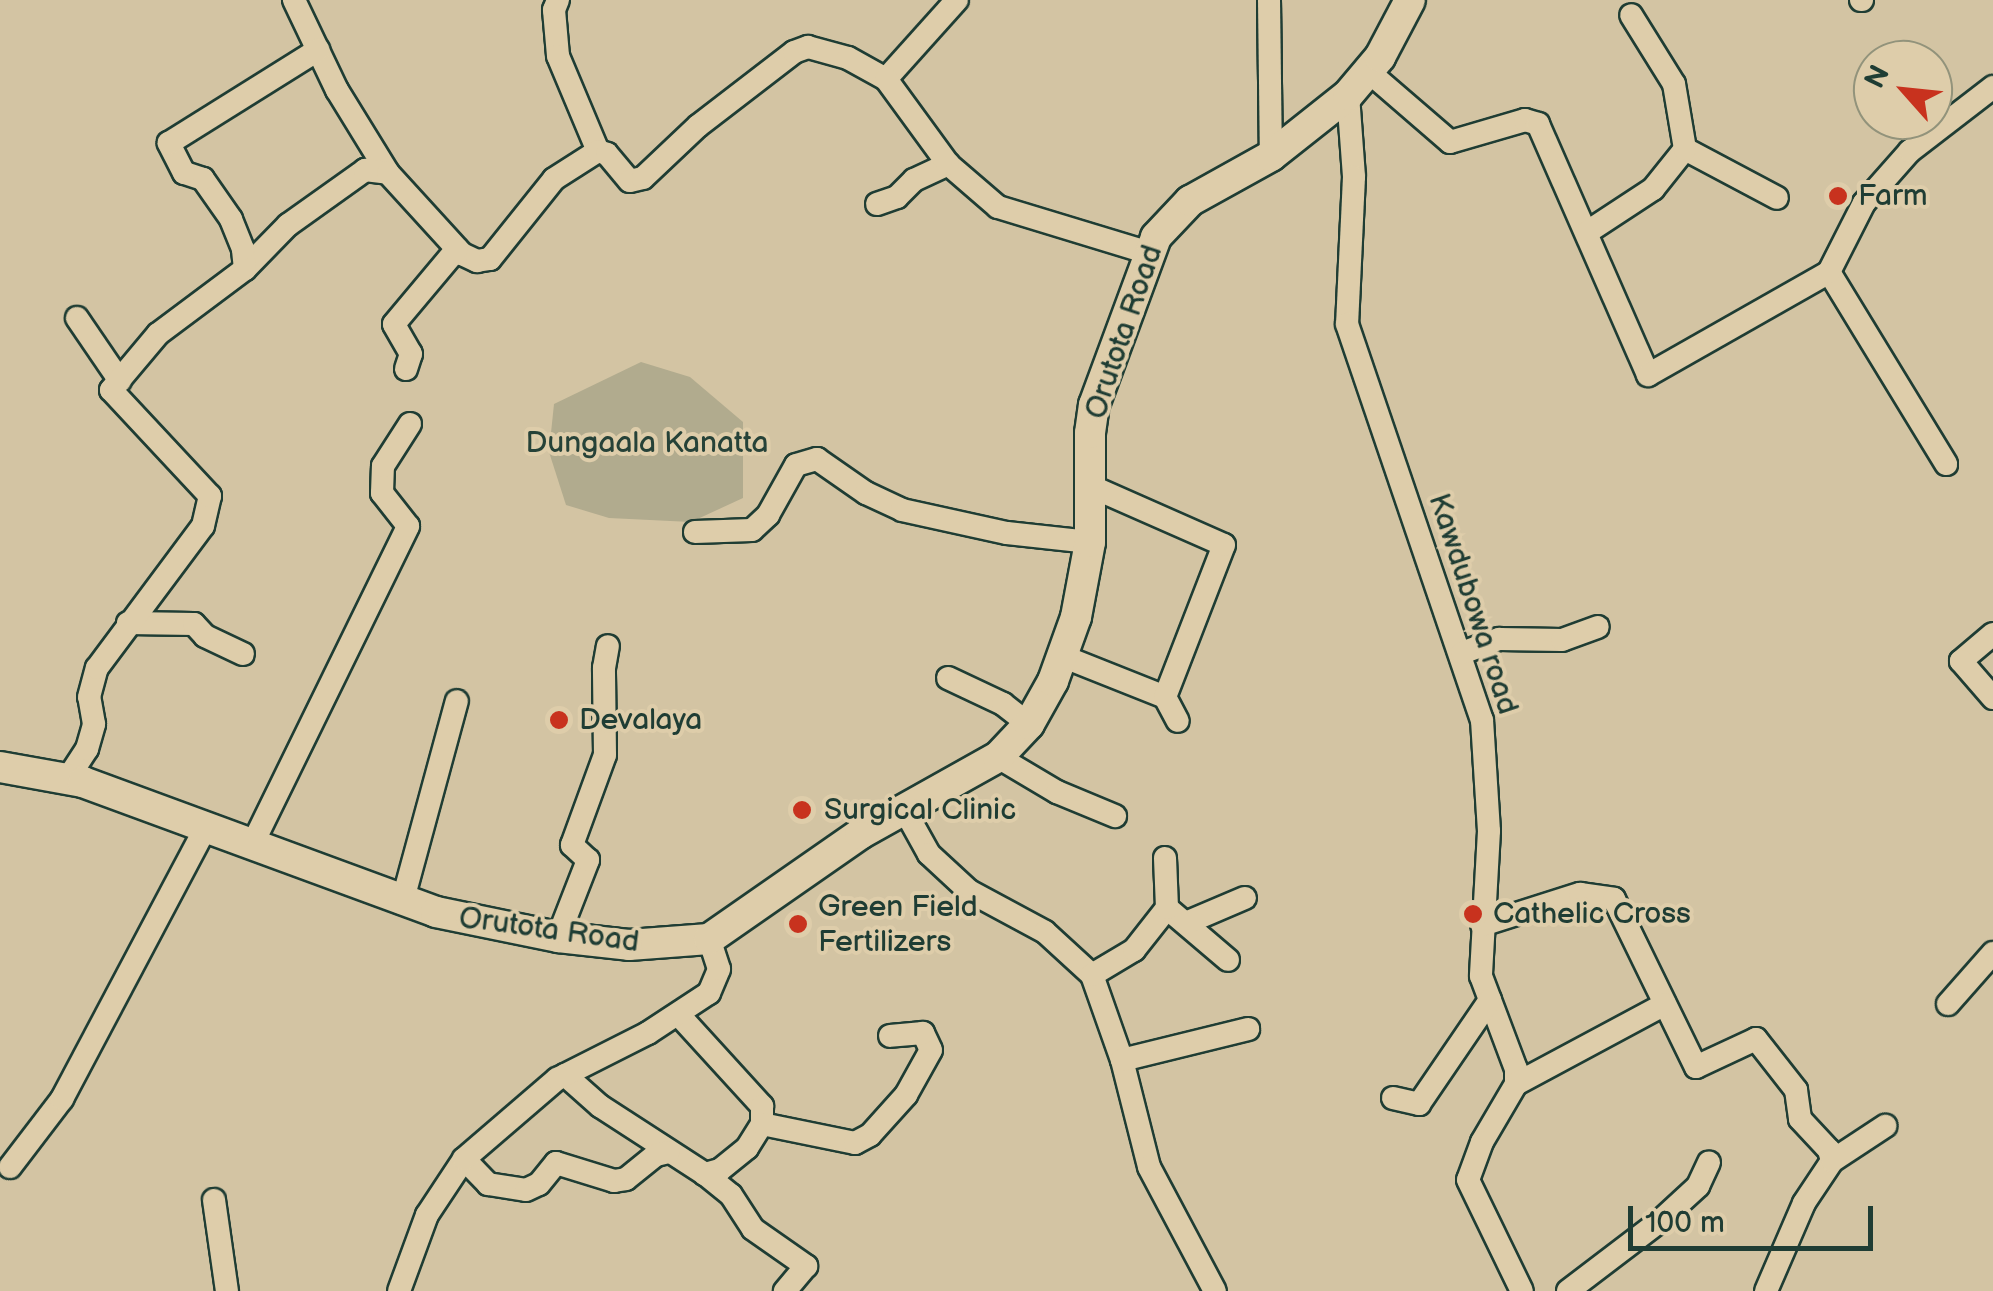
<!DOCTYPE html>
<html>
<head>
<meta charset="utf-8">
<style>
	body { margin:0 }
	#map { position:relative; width:1993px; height:1291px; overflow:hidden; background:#d3c4a3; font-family:"Balsamiq Sans",sans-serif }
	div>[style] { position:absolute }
	.green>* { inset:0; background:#b1ab8e }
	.roads { filter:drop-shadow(2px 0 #1f3d34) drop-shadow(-2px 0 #1f3d34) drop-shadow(0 2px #1f3d34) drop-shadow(0 -2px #1f3d34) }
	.minor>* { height:22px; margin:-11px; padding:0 11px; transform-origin:11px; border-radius:11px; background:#decdaa }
	.major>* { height:30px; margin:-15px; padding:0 15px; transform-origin:15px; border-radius:15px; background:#decdaa }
	.dots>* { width:28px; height:28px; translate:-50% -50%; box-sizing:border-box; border:5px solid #decdaa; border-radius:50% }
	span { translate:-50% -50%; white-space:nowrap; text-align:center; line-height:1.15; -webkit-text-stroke:8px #decdaa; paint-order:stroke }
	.poi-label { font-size:30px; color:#1f3d34 }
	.left { translate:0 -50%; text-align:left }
	.street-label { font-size:30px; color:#1f3d34 }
	.park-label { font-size:30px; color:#264238 }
	.north { position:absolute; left:1853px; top:40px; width:100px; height:100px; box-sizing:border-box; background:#decdaa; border:2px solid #92937b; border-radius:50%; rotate:297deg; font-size:28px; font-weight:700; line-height:40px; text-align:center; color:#1f3d34 }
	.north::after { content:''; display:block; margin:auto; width:35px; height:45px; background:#c8321e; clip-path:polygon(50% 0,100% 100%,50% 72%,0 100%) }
	.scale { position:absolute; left:1628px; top:1206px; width:245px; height:45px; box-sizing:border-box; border:5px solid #1f3d34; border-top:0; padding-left:12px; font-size:30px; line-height:35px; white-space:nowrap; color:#1f3d34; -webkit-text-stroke:8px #decdaa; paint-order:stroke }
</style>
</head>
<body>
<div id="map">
	<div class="green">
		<i style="clip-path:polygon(641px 362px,690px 377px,743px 422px,743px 498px,691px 522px,609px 518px,566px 505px,549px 452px,554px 404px)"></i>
	</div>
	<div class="roads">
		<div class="minor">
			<i style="left:294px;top:0;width:100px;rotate:64.5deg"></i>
			<i style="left:337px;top:90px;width:97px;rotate:58.4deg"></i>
			<i style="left:558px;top:0;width:11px;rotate:112deg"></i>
			<i style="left:554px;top:10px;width:46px;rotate:85deg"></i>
			<i style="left:558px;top:56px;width:103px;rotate:67.2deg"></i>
			<i style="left:1269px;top:0;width:156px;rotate:89.3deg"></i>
			<i style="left:1861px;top:0;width:1px"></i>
			<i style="left:1369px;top:72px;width:107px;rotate:40.8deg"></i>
			<i style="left:1450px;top:142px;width:78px;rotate:-16.3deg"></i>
			<i style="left:1525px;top:120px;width:14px;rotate:17deg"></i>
			<i style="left:1538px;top:124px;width:274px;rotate:66.3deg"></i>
			<i style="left:1648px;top:375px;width:208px;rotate:-29.6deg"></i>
			<i style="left:1829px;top:272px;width:225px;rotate:58.6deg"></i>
			<i style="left:886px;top:79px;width:106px;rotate:-48.1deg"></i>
			<i style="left:1348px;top:95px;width:82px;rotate:85.8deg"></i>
			<i style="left:1354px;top:177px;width:147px;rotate:92.7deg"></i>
			<i style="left:1347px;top:324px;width:418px;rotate:71.2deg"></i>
			<i style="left:1482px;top:720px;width:111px;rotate:86.4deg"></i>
			<i style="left:1489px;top:831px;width:145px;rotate:93.2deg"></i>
			<i style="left:1481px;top:976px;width:99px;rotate:69.4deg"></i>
			<i style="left:1516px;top:1069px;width:15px;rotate:90deg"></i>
			<i style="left:1516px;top:1084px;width:67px;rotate:120.4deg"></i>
			<i style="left:1482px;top:1142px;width:40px;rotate:110.2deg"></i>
			<i style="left:1468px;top:1180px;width:123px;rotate:64.1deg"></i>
			<i style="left:1685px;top:149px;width:104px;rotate:28deg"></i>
			<i style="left:877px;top:204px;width:21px;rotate:-19deg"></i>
			<i style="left:897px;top:197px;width:24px;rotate:-45deg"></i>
			<i style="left:914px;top:180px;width:38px;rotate:-25deg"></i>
			<i style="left:948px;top:164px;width:66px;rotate:40.7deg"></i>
			<i style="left:998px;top:207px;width:158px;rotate:16.9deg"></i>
			<i style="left:1589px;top:231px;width:77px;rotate:-33.3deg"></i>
			<i style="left:1653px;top:189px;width:51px;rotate:-51.3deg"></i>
			<i style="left:1685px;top:149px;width:66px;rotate:-99.6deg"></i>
			<i style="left:1674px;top:84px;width:81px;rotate:-121.9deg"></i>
			<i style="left:245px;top:269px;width:62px;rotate:-45.7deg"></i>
			<i style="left:288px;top:225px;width:95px;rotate:-35.5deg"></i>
			<i style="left:365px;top:170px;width:23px;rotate:7deg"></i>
			<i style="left:388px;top:173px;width:110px;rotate:47.6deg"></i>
			<i style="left:462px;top:254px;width:17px;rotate:25deg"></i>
			<i style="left:477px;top:261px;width:13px;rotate:-9deg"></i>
			<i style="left:490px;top:259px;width:102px;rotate:-51.3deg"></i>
			<i style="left:554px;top:179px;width:52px;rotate:-32.5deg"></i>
			<i style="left:598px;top:151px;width:9px;rotate:18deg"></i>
			<i style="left:607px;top:154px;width:35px;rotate:50deg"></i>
			<i style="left:630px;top:181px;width:13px;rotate:-13deg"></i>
			<i style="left:643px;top:178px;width:76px;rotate:-43.4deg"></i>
			<i style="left:698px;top:126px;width:121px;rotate:-37.6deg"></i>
			<i style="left:794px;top:52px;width:15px;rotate:-20deg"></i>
			<i style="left:808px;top:47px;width:41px;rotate:15.4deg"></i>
			<i style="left:848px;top:58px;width:43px;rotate:28.9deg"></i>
			<i style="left:886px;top:79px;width:105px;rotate:53.9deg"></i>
			<i style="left:1829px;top:272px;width:77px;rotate:-63.1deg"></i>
			<i style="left:1864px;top:203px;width:69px;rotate:-48.5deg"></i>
			<i style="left:1910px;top:151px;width:105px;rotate:-37.6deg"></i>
			<i style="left:77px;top:318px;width:76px;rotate:55.7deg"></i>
			<i style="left:406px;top:369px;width:16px;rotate:-72deg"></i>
			<i style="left:411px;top:354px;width:34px;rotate:-120deg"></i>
			<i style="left:394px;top:324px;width:98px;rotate:-50deg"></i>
			<i style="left:695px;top:532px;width:57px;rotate:-2deg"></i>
			<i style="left:752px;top:530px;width:22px;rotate:-43deg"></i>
			<i style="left:768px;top:515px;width:57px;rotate:-60.8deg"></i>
			<i style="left:796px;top:465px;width:22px;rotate:-16deg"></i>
			<i style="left:817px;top:459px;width:60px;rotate:34.8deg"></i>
			<i style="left:866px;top:493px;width:40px;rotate:25deg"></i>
			<i style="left:902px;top:510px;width:107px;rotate:12.4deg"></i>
			<i style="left:1007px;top:533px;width:83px;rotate:6.2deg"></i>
			<i style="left:128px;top:623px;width:66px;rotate:0.9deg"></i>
			<i style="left:194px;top:624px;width:16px;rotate:47deg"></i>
			<i style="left:205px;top:636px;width:42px;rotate:25.3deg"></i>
			<i style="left:1993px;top:634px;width:42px;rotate:139.8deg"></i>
			<i style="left:1961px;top:661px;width:49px;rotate:49.1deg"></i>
			<i style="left:1462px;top:653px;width:40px;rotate:-21deg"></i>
			<i style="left:1499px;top:639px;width:63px;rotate:0.9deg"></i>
			<i style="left:1562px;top:640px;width:38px;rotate:-20deg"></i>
			<i style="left:1062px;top:656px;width:111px;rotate:21.7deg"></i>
			<i style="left:1165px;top:697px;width:163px;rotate:-68.8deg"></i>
			<i style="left:1224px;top:545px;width:146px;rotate:-156.2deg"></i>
			<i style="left:948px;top:678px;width:61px;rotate:25.3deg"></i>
			<i style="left:1003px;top:704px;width:33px;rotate:38deg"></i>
			<i style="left:1165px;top:697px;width:27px;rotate:62deg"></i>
			<i style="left:998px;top:757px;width:69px;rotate:30.7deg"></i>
			<i style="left:1057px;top:792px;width:63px;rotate:22.5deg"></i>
			<i style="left:68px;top:778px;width:35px;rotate:-57deg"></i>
			<i style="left:87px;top:749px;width:26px;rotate:-74deg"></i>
			<i style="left:94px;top:724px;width:27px;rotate:-100deg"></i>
			<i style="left:89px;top:697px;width:30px;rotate:-75deg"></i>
			<i style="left:97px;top:668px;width:177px;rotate:-53.3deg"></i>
			<i style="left:203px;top:526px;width:31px;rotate:-77deg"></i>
			<i style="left:210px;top:496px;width:145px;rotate:-133deg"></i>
			<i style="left:111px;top:390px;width:73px;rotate:-50deg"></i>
			<i style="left:158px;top:334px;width:109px;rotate:-36.8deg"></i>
			<i style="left:245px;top:269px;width:20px;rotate:-96deg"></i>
			<i style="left:243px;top:249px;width:32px;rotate:-112deg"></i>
			<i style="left:231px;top:219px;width:49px;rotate:-125deg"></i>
			<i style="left:203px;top:179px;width:20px;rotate:-162deg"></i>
			<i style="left:184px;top:173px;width:34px;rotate:-117deg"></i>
			<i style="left:169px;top:143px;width:176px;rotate:-32deg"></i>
			<i style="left:904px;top:809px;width:51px;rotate:60.9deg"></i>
			<i style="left:929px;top:854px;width:54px;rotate:42.8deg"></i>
			<i style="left:969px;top:891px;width:86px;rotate:28.3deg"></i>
			<i style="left:1045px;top:932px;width:64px;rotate:42.5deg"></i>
			<i style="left:1092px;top:975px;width:90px;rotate:70.6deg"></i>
			<i style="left:1122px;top:1060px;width:110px;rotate:75.8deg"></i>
			<i style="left:1149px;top:1167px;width:140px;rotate:62deg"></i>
			<i style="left:252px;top:845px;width:355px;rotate:-63.9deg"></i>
			<i style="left:408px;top:526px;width:42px;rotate:-128.2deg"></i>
			<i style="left:382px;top:493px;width:27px;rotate:-88deg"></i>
			<i style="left:383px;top:466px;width:50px;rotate:-57.3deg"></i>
			<i style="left:402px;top:903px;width:209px;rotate:-74.8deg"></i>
			<i style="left:1167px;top:908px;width:80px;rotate:40.4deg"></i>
			<i style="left:1186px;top:923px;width:64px;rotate:-23deg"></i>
			<i style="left:1482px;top:925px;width:103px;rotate:-17.6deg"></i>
			<i style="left:1580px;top:894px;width:34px;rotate:8deg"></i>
			<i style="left:1614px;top:899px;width:187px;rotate:64deg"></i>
			<i style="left:1696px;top:1067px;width:66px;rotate:-25deg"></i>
			<i style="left:1756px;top:1039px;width:65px;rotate:51.9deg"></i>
			<i style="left:1796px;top:1090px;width:29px;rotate:82deg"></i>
			<i style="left:1800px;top:1119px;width:42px;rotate:46.9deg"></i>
			<i style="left:1829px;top:1150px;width:11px;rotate:75deg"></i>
			<i style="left:558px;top:937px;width:83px;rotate:-68.7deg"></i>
			<i style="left:588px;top:860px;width:22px;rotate:-137deg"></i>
			<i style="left:572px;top:845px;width:96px;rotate:-69.9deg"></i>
			<i style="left:605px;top:755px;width:87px;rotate:-90.7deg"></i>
			<i style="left:604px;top:668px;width:22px;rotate:-80deg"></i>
			<i style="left:1092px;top:975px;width:49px;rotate:-30.8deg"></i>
			<i style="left:1134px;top:950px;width:53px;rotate:-51.8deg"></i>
			<i style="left:1167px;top:908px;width:50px;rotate:-92.3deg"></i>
			<i style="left:1948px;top:1004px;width:68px;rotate:-48.6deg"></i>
			<i style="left:678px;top:1014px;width:125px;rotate:47.6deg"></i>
			<i style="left:762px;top:1106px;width:18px;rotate:90deg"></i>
			<i style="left:762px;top:1124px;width:28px;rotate:122deg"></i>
			<i style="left:747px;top:1148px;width:35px;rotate:141deg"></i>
			<i style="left:720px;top:1170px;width:16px;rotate:165deg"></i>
			<i style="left:1122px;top:1060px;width:130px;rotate:-13.8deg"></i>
			<i style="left:565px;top:1075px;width:47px;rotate:41.5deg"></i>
			<i style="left:600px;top:1106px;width:125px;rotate:32.9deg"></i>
			<i style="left:705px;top:1174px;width:33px;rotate:39deg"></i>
			<i style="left:731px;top:1195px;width:40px;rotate:57.1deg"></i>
			<i style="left:753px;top:1229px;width:65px;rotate:34.9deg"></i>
			<i style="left:806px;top:1266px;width:33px;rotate:130deg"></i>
			<i style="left:1516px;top:1084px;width:169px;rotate:-28.2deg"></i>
			<i style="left:1393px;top:1098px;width:27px;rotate:13deg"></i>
			<i style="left:1419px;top:1104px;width:126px;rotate:-55.7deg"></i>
			<i style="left:762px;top:1124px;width:95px;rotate:11.5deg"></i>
			<i style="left:855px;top:1143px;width:17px;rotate:-28deg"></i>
			<i style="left:870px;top:1135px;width:54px;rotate:-48deg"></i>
			<i style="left:906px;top:1095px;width:51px;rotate:-60.9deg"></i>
			<i style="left:931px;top:1050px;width:19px;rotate:-115deg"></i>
			<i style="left:923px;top:1033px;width:33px;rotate:175deg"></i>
			<i style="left:464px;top:1159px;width:35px;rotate:46deg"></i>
			<i style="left:488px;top:1184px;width:38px;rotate:9deg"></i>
			<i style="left:526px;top:1190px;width:14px;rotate:-25deg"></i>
			<i style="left:539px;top:1184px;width:27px;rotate:-51deg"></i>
			<i style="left:556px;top:1163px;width:61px;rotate:17.2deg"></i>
			<i style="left:614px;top:1181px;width:12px;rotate:-9deg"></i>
			<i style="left:626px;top:1179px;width:38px;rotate:-39deg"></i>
			<i style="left:656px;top:1155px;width:13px;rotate:-13deg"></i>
			<i style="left:10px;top:1167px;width:86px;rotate:-52.6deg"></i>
			<i style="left:62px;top:1099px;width:306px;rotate:-62.1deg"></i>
			<i style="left:214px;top:1200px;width:92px;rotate:81.9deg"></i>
			<i style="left:399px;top:1291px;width:81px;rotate:-69.8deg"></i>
			<i style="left:427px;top:1215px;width:67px;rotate:-56.5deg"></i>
			<i style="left:464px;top:1159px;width:123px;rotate:-40.7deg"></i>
			<i style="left:557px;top:1079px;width:102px;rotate:-26.8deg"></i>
			<i style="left:648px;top:1033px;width:73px;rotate:-33.3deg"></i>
			<i style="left:709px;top:993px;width:26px;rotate:-67deg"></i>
			<i style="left:719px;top:969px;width:32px;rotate:-108deg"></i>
			<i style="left:1568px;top:1291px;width:116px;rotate:-37.3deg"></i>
			<i style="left:1660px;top:1221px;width:52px;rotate:-42.6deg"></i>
			<i style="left:1698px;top:1186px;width:26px;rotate:-65deg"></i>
			<i style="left:1766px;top:1291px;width:96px;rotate:-66.6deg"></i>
			<i style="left:1804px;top:1203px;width:50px;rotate:-56.3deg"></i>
			<i style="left:1832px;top:1161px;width:64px;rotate:-33.4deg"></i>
		</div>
		<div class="major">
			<i style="left:0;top:767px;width:84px;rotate:10.2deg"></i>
			<i style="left:83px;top:782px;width:376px;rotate:20.2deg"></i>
			<i style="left:436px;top:912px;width:125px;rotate:11.6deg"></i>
			<i style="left:558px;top:937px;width:71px;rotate:6.4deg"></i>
			<i style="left:629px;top:945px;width:80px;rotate:-4.3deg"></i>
			<i style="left:709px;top:939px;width:184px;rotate:-34.8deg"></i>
			<i style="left:860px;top:834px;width:158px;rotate:-29.2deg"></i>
			<i style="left:998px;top:757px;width:45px;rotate:-46.8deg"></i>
			<i style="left:1029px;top:724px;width:49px;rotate:-60.8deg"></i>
			<i style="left:1053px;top:681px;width:68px;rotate:-70.2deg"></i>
			<i style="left:1076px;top:617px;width:76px;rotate:-79.4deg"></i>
			<i style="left:1090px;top:542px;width:109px;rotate:-90deg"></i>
			<i style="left:1090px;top:433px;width:28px;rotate:-82deg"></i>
			<i style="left:1094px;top:405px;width:179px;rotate:-69.7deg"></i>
			<i style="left:1156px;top:237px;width:50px;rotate:-46.6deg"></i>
			<i style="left:1190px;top:201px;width:93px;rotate:-29.1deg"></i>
			<i style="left:1271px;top:156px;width:98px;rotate:-38.4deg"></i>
			<i style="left:1348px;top:95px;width:50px;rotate:-49.9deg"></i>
			<i style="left:1380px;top:57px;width:64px;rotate:-62.2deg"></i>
		</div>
	</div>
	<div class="dots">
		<i style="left:1838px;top:196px;background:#c8321e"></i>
		<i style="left:559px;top:720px;background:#c8321e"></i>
		<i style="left:802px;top:810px;background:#c8321e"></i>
		<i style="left:1473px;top:914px;background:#c8321e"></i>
		<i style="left:798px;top:924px;background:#c8321e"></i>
	</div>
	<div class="poi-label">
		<span class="left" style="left:1858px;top:196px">Farm</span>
		<span class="left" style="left:579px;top:720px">Devalaya</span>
		<span class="left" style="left:824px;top:810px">Surgical Clinic</span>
		<span class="left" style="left:818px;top:924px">Green Field<br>Fertilizers</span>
		<span class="left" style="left:1493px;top:914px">Cathelic Cross</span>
	</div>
	<div class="street-label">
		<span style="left:1124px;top:332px;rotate:-71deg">Orutota Road</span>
		<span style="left:1473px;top:604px;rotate:72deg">Kawdubowa road</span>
		<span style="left:549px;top:930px;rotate:8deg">Orutota Road</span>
	</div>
	<div class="park-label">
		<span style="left:647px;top:443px">Dungaala Kanatta</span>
	</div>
	<div class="north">N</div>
	<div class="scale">100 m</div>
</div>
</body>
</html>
